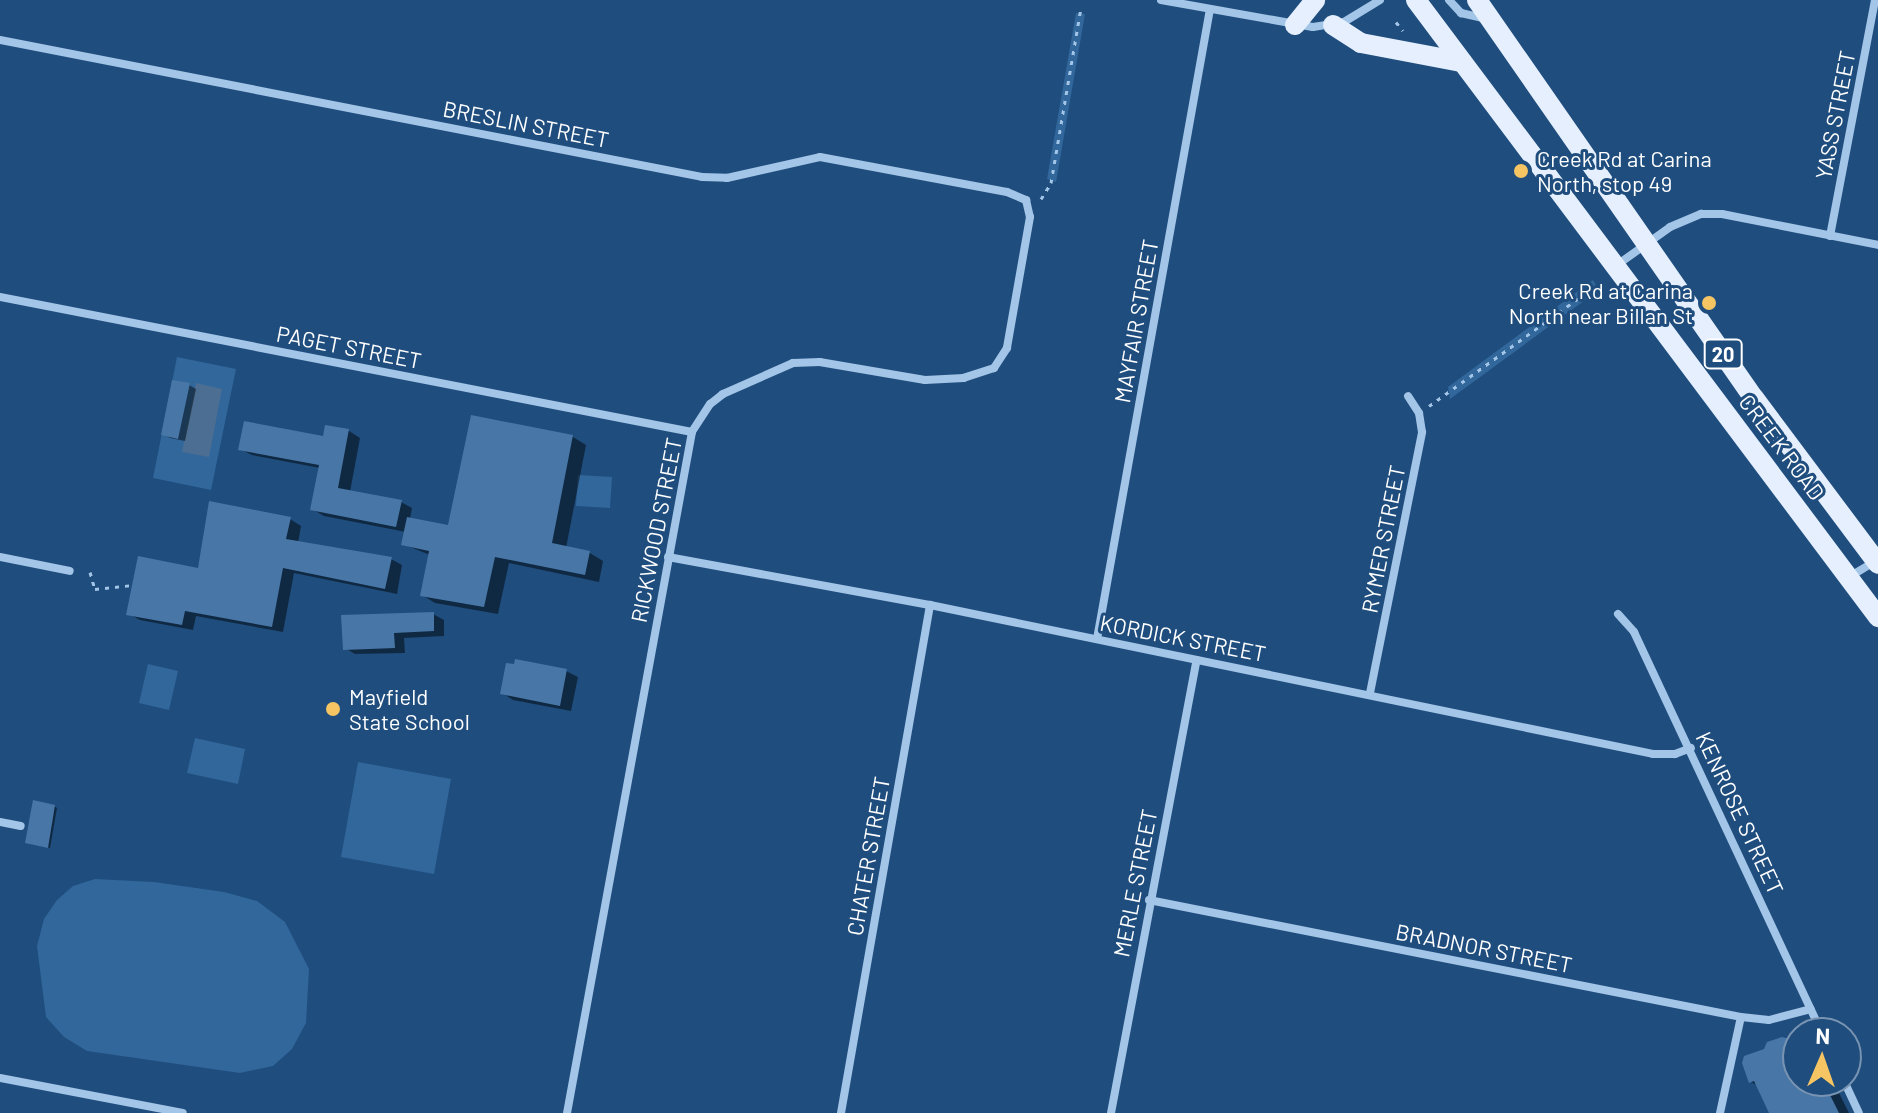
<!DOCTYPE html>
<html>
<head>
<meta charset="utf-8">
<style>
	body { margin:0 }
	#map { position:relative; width:1878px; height:1113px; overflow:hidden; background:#1f4d7e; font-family:Barlow,sans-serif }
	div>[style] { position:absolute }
	.green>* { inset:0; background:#32679c }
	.water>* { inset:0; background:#4c6e92 }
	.shadow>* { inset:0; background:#0007 }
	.building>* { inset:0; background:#4877a7 }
	.path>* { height:3px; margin-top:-1.5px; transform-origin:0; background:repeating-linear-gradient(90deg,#a3c5e7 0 4px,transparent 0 10px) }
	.minor>* { height:8px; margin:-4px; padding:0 4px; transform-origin:4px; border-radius:4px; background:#a3c5e7 }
	.primary>* { height:20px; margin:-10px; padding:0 10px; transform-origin:10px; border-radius:10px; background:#e5effd }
	.dots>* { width:22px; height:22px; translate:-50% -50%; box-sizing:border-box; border:4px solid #1f4d7e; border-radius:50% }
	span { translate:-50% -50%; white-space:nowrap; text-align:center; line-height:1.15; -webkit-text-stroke:6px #1f4d7e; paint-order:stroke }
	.shield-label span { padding:2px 6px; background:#1f4d7e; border:2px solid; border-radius:6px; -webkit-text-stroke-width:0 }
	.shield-label { font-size:20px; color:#fff; font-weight:700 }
	.street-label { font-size:22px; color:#fff }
	.poi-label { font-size:22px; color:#fff }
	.left { translate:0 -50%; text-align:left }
	.right { translate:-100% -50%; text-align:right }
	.north { position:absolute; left:1782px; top:1017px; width:80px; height:80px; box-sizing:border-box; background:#1f4d7e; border:2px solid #7994b2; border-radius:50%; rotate:2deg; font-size:22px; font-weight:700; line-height:32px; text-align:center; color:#fff }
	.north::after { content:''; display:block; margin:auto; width:28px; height:36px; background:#f5c463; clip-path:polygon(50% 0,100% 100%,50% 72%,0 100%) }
</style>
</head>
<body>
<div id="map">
	<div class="green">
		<i style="clip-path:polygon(1076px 13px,1085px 14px,1056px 182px,1047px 179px)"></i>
		<i style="clip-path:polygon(1593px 280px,1599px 290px,1450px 399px,1448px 387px)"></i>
		<i style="clip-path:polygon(177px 357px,236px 369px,211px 490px,153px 478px)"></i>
		<i style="clip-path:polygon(578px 475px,612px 477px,610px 508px,576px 506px)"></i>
		<i style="clip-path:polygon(148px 664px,178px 671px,169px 710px,139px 703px)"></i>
		<i style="clip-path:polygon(195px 738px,245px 749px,238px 784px,187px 773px)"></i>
		<i style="clip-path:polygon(358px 762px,451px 779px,434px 874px,341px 857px)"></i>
		<i style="clip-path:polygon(95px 879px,154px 882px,224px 892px,257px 901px,285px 922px,309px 969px,306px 1023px,292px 1049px,273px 1066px,240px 1073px,87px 1051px,64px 1037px,46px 1017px,37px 946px,44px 919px,57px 900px,73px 886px)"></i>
	</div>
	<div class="water">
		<i style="clip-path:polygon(196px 383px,222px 389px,209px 457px,182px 452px)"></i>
	</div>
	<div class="shadow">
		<i style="clip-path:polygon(189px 385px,196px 389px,185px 441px,170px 438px,163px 434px)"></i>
		<i style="clip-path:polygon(472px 417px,573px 437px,586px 445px,566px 548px,590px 553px,603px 561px,599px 582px,509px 563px,498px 614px,435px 603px,422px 595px,430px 555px,403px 544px,406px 532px,324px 516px,312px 509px,320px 468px,252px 455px,240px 449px,325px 438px,327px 427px,349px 431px,360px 438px,350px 492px,401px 502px,412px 508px,410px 519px,450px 527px)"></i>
		<i style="clip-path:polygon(290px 519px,301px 526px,298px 543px,391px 559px,402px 565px,397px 594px,294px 573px,283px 632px,196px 616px,193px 630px,140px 620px,129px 614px)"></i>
		<i style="clip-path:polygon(433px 614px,444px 620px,444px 636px,404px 638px,405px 653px,355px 654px,345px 648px)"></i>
		<i style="clip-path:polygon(566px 671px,578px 677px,571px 711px,513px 700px,502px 693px)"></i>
		<i style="clip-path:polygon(54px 806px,57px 808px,50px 848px,30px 844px)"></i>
		<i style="clip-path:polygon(1798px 1045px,1798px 1081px,1833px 1081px,1849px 1113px,1771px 1113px,1759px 1086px,1751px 1082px)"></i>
	</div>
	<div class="building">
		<i style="clip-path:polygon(172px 380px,190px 383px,178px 439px,161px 435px)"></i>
		<i style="clip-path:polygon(471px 415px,573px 435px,552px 543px,590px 551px,585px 575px,495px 557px,484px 607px,420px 596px,429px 551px,401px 545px,407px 517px,448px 525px)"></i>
		<i style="clip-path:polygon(244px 421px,323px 436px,325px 425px,349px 429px,338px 488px,402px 500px,396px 527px,310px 510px,319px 465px,238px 450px)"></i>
		<i style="clip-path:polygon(209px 501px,291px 517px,286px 539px,392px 557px,385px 589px,283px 568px,272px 627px,185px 611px,182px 625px,126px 615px,138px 556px,198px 568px)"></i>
		<i style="clip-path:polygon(434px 612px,434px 631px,394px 633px,395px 648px,343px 650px,341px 615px)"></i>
		<i style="clip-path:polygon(515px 659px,567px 669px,560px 706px,500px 694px,506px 663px,514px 664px)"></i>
		<i style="clip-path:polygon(33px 800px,55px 805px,48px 848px,25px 843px)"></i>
		<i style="clip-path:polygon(1782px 1037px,1798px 1041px,1798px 1081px,1823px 1081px,1839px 1113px,1769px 1113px,1754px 1081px,1749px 1083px,1742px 1063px,1744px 1056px,1764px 1049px,1767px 1042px)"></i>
	</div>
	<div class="path">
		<i style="left:1396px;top:22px;width:11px;rotate:52deg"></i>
		<i style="left:1041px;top:199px;width:19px;rotate:-58deg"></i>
		<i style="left:1051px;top:183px;width:178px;rotate:-80.3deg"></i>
		<i style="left:1429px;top:406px;width:212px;rotate:-35.8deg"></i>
		<i style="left:90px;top:572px;width:18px;rotate:74deg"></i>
		<i style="left:95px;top:589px;width:37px;rotate:-6deg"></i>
	</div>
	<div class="minor">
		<i style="left:1161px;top:0;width:154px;rotate:10.1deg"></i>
		<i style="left:1313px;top:27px;width:31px;rotate:-9deg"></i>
		<i style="left:1344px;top:22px;width:42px;rotate:-31.4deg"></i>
		<i style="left:1449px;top:0;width:18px;rotate:47deg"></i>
		<i style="left:1461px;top:13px;width:26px;rotate:13deg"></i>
		<i style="left:0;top:40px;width:715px;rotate:11.04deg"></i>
		<i style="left:702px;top:177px;width:25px;rotate:2deg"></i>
		<i style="left:727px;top:178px;width:95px;rotate:-12.7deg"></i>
		<i style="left:820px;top:157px;width:190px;rotate:10.6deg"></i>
		<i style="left:1007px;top:192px;width:21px;rotate:23deg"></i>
		<i style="left:1026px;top:200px;width:17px;rotate:77deg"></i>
		<i style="left:1030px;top:217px;width:133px;rotate:100deg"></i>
		<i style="left:1007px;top:348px;width:24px;rotate:123deg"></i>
		<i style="left:994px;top:368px;width:32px;rotate:162deg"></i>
		<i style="left:964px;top:378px;width:39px;rotate:177deg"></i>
		<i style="left:925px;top:380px;width:107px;rotate:-170.3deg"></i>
		<i style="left:820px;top:362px;width:27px;rotate:178deg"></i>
		<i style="left:793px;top:363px;width:77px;rotate:156.1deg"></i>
		<i style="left:723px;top:394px;width:16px;rotate:142deg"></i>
		<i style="left:710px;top:404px;width:33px;rotate:123deg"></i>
		<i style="left:692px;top:432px;width:692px;rotate:100.4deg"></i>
		<i style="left:1830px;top:236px;width:240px;rotate:-79.2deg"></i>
		<i style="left:1617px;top:265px;width:65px;rotate:-35.6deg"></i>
		<i style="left:1670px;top:227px;width:34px;rotate:-23deg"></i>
		<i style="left:1701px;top:214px;width:21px"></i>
		<i style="left:1722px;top:214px;width:159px;rotate:11.2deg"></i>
		<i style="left:0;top:297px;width:705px;rotate:11.04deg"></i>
		<i style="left:0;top:557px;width:71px;rotate:11.3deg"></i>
		<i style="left:668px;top:557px;width:266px;rotate:10.4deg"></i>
		<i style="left:930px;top:605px;width:738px;rotate:11.64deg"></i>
		<i style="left:1653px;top:754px;width:22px"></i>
		<i style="left:1675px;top:754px;width:17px;rotate:-21deg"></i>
		<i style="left:1849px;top:577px;width:29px;rotate:-31deg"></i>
		<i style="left:1618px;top:614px;width:24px;rotate:48deg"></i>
		<i style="left:1634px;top:632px;width:443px;rotate:64.9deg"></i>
		<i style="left:1097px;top:639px;width:640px;rotate:-79.83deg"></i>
		<i style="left:1370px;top:693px;width:266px;rotate:-78.7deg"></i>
		<i style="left:1422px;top:432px;width:19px;rotate:-99deg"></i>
		<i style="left:1419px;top:413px;width:20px;rotate:-123deg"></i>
		<i style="left:0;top:822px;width:21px;rotate:11deg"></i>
		<i style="left:1149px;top:900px;width:603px;rotate:11.18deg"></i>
		<i style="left:1741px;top:1017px;width:28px;rotate:6deg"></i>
		<i style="left:1769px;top:1020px;width:43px;rotate:-14.7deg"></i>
		<i style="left:0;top:1078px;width:186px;rotate:10.8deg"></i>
		<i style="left:1844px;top:1081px;width:35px;rotate:65deg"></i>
		<i style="left:841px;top:1113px;width:516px;rotate:-80.06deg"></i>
		<i style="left:1111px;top:1113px;width:461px;rotate:-79.3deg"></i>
		<i style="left:1720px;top:1113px;width:98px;rotate:-77.7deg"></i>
	</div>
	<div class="primary">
		<i style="left:1416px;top:0;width:771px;rotate:53.17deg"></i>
		<i style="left:1477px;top:0;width:485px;rotate:55.2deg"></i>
		<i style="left:1754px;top:398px;width:207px;rotate:53.2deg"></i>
		<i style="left:1295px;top:25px;width:32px;rotate:-51deg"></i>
		<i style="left:1333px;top:25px;width:33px;rotate:33deg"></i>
		<i style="left:1361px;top:43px;width:103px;rotate:10.7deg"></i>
	</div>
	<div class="dots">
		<i style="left:1521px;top:171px;background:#f5c463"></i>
		<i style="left:1709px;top:303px;background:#f5c463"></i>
		<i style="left:333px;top:709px;background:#f5c463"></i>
	</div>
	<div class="shield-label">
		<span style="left:1723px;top:354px">20</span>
	</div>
	<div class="street-label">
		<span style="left:1835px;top:115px;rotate:-79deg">YASS STREET</span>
		<span style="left:526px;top:124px;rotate:11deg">BRESLIN STREET</span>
		<span style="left:1136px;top:321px;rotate:-80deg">MAYFAIR STREET</span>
		<span style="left:349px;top:347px;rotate:11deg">PAGET STREET</span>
		<span style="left:1782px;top:447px;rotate:53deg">CREEK ROAD</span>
		<span style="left:656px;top:530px;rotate:-79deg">RICKWOOD STREET</span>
		<span style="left:1383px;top:539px;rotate:-79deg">RYMER STREET</span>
		<span style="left:1183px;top:638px;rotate:11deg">KORDICK STREET</span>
		<span style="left:1740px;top:813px;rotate:65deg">KENROSE STREET</span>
		<span style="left:868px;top:856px;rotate:-80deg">CHATER STREET</span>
		<span style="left:1135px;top:883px;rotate:-79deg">MERLE STREET</span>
		<span style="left:1484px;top:948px;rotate:11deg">BRADNOR STREET</span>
	</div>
	<div class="poi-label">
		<span class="left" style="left:1537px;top:171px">Creek Rd at Carina<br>North, stop 49</span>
		<span class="right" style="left:1693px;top:303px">Creek Rd at Carina<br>North near Billan St</span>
		<span class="left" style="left:349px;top:709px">Mayfield<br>State School</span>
	</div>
	<div class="north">N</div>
</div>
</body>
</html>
